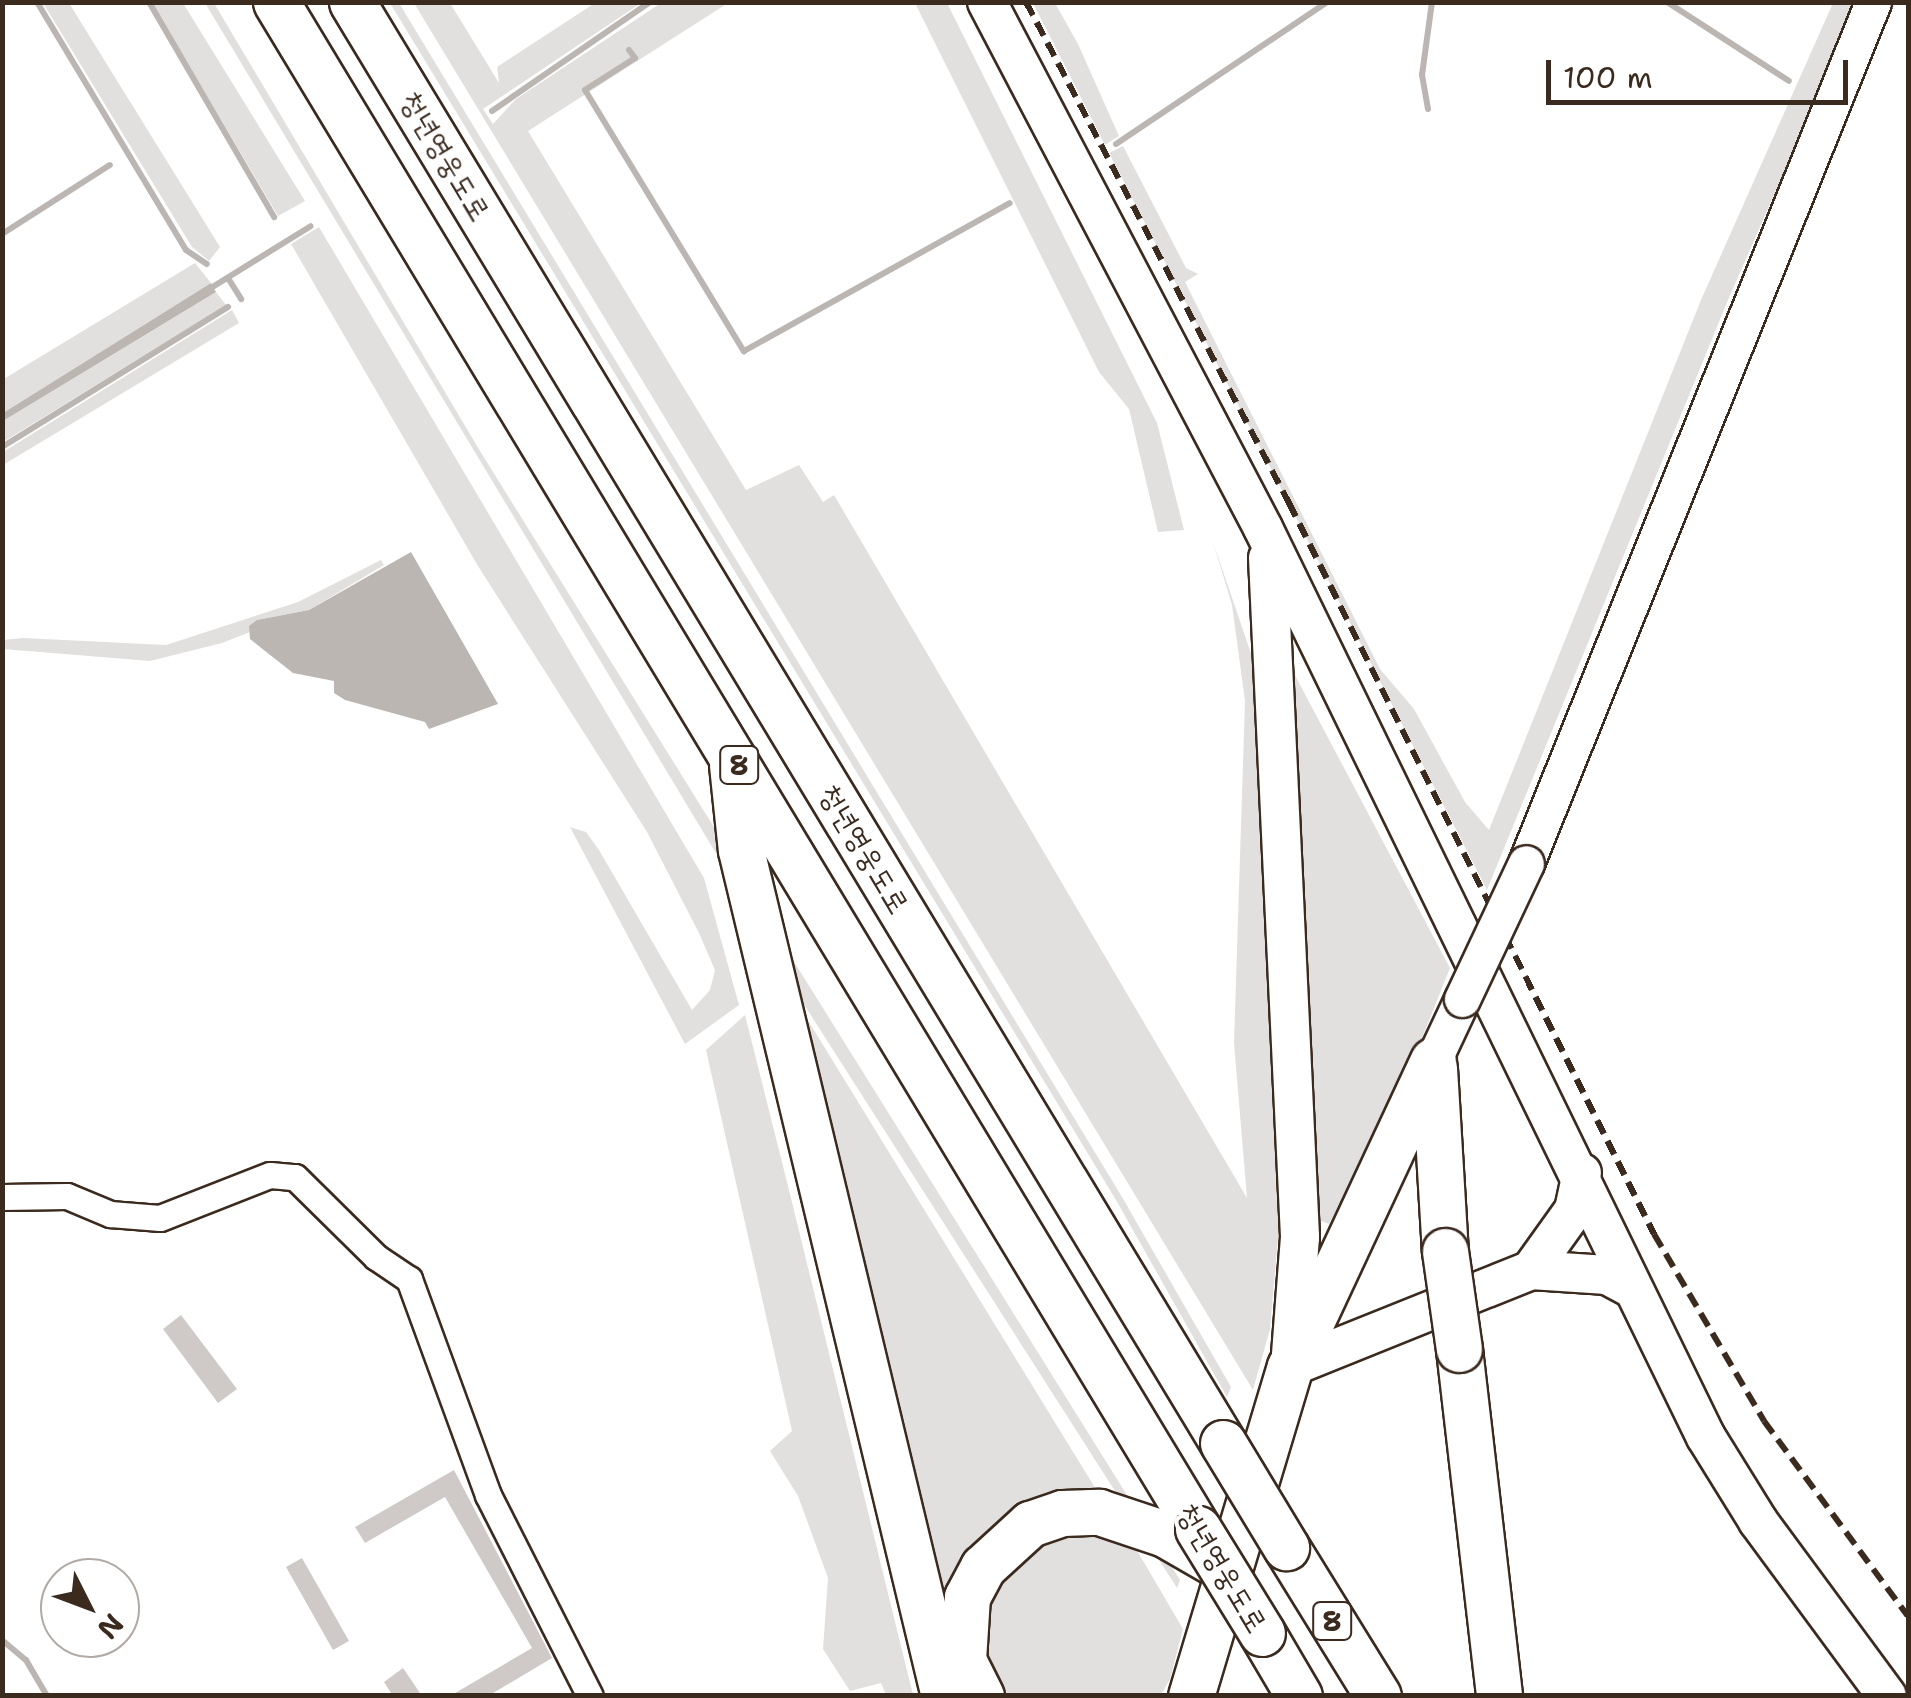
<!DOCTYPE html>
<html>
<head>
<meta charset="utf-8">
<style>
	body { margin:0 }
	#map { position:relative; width:1911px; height:1698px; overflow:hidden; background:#fff; font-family:"Shantell Sans","Poor Story",sans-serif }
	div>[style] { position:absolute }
	.green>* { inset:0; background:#e2e0de }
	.water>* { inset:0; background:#bcb6b3 }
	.stream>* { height:6px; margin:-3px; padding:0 3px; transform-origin:3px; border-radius:3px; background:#bcb6b3 }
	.building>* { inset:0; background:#cfcac7 }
	.roads { filter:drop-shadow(2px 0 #3b2a1e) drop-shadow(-2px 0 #3b2a1e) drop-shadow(0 2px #3b2a1e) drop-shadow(0 -2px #3b2a1e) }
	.street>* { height:25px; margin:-12.5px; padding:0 12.5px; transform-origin:12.5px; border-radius:12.5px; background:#fff }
	.secondary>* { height:35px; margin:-17.5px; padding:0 17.5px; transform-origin:17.5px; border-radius:17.5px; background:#fff }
	.primary>* { height:38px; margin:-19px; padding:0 19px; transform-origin:19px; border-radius:19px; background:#fff }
	.highway>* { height:45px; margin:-22.5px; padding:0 22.5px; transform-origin:22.5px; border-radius:22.5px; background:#fff }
	.rail>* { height:6px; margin-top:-3px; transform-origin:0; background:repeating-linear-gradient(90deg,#3b2a1e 0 15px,transparent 0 23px) }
	.bridges { filter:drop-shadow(2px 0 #3b2a1e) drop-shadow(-2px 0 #3b2a1e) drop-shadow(0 2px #3b2a1e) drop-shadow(0 -2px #3b2a1e) }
	.secondary-bridge>* { height:35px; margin:-17.5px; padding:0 17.5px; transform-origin:17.5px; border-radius:17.5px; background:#fff }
	.highway-bridge>* { height:45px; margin:-22.5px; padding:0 22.5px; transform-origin:22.5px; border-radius:22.5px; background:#fff }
	span { translate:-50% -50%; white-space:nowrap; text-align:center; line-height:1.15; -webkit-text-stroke:8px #fff; paint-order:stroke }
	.shield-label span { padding:2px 8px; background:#fff; border:2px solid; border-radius:8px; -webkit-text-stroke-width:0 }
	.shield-label { font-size:28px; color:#3b2a1e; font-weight:700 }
	.street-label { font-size:30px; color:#3b2a1e }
	.frame { position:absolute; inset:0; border:5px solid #3b2a1e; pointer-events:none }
	.north { position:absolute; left:40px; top:1558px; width:100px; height:100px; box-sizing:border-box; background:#fff; border:2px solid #b1aaa5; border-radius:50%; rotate:132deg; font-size:28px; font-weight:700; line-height:40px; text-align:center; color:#3b2a1e }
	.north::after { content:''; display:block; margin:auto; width:35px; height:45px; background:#3b2a1e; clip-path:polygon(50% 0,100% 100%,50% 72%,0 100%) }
	.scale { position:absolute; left:1546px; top:60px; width:302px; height:45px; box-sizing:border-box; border:5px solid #3b2a1e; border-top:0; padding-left:12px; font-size:30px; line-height:35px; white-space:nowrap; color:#3b2a1e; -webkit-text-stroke:8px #fff; paint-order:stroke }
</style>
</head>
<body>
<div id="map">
	<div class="green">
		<i style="clip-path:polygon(43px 3px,69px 3px,220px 247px,209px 261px,192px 247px)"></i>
		<i style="clip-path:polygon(152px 3px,183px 3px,305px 201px,278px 216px)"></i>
		<i style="clip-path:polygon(205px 3px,214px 3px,480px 451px,717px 832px,717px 855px)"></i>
		<i style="clip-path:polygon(390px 3px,399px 3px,1122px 1197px,1231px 1387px,1227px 1397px,1116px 1200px)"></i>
		<i style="clip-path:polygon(414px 3px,450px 3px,499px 83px,497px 67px,595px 3px,641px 3px,483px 109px,493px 124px,516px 99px,661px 3px,728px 3px,528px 131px,746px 490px,799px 465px,823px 502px,834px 495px,1247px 1198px,1234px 1043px,1245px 701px,1232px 605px,1213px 542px,1257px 671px,1279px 1227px,1270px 1329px,1253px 1390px)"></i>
		<i style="clip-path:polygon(915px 3px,947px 3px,1157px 423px,1184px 530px,1158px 532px,1129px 409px,1099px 372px)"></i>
		<i style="clip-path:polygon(1033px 3px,1055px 3px,1078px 44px,1119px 136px,1105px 145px)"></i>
		<i style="clip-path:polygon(1833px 3px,1858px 3px,1728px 300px,1487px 890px,1109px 153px,1123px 146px,1186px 268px,1198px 274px,1185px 282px,1380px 669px,1414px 709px,1465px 802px,1489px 830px,1701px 300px)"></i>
		<i style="clip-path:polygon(319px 227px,704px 878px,739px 1005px,685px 1044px,570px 827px,586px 832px,599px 850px,692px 1010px,710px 990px,715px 970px,699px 933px,647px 832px,478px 566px,291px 244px)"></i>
		<i style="clip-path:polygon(195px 263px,211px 283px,3px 413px,2px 380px)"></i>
		<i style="clip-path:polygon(216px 292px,226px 305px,3px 442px,3px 421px)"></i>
		<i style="clip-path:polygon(232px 310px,239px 323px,3px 465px,3px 452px)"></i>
		<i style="clip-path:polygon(381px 560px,384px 565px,309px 610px,257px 620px,250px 632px,222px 643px,150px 661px,3px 649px,2px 640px,23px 638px,166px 645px,298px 602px)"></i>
		<i style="clip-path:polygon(1289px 664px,1450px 968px,1418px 1048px,1329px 1224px,1316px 1219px)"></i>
		<i style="clip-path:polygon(763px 912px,1180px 1580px,1177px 1588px,757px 931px)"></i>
		<i style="clip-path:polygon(777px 970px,1105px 1504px,994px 1527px,958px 1570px,942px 1619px)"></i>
		<i style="clip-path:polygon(745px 1015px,787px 1182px,913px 1695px,886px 1695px,881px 1683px,850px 1691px,823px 1649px,828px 1578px,798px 1496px,770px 1451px,792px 1431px,706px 1050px)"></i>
		<i style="clip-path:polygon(1075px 1530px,1132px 1542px,1183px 1629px,1170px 1679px,1161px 1695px,988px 1696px,967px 1654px,1011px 1553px)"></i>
	</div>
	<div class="water">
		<i style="clip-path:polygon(211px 283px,216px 292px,3px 421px,3px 413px)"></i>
		<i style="clip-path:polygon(411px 552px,498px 704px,429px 729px,425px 722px,345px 700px,334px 693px,334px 681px,293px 673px,250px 639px,249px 626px,257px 620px,309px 610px)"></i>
	</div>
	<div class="stream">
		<i style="left:37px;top:2px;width:289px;rotate:59deg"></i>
		<i style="left:186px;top:250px;width:25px;rotate:34deg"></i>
		<i style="left:149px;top:2px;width:249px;rotate:59.8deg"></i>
		<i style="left:1667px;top:2px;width:145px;rotate:32.9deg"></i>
		<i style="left:629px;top:50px;width:10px;rotate:53deg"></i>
		<i style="left:635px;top:58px;width:59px;rotate:147.4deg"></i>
		<i style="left:585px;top:90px;width:306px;rotate:58.7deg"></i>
		<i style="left:744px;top:351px;width:304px;rotate:-29.1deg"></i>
		<i style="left:1428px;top:109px;width:35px;rotate:-100deg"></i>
		<i style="left:1422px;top:75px;width:74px;rotate:-82.2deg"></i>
		<i style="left:492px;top:111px;width:192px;rotate:-34.6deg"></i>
		<i style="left:1116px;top:144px;width:254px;rotate:-33.9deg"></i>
		<i style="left:2px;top:234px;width:128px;rotate:-32.6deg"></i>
		<i style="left:228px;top:278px;width:25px;rotate:58deg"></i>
		<i style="left:206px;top:291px;width:123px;rotate:-31.8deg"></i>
		<i style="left:2px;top:447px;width:266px;rotate:-31.8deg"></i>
		<i style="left:2px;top:1640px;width:31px;rotate:40deg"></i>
		<i style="left:26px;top:1660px;width:42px;rotate:59.7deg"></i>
	</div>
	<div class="building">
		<i style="clip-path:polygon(181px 1315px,237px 1389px,218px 1403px,163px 1329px)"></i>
		<i style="clip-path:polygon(454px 1470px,552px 1658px,488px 1696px,450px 1696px,532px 1648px,445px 1497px,365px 1543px,355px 1527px)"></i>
		<i style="clip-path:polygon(302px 1558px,349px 1641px,333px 1650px,286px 1567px)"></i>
		<i style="clip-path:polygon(403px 1668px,422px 1696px,393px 1696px,384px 1682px)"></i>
	</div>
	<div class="roads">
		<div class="street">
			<i style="left:2px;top:1197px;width:65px;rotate:-0.9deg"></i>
			<i style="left:67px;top:1196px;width:47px;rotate:22.7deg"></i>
			<i style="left:110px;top:1214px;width:50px;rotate:4.6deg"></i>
			<i style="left:160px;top:1218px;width:118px;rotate:-21.4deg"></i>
			<i style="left:270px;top:1175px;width:25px;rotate:5deg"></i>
			<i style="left:295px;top:1177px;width:114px;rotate:44.6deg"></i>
			<i style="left:376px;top:1257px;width:40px;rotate:34deg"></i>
			<i style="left:409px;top:1279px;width:230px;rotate:69.9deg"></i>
			<i style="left:488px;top:1495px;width:225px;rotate:63.1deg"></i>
		</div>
		<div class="secondary">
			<i style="left:1526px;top:863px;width:928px;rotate:-68.05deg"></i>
			<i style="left:1433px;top:1061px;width:68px;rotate:-64.9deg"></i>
		</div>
		<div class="primary">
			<i style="left:987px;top:2px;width:594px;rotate:62.31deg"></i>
			<i style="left:1263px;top:528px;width:1011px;rotate:64.02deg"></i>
			<i style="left:1706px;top:1437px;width:99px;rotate:58.2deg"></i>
			<i style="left:1758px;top:1521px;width:217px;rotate:53.6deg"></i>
			<i style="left:1268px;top:558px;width:680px;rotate:87.3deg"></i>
			<i style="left:1300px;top:1237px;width:130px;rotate:94.4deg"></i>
			<i style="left:1290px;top:1367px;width:260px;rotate:-21.9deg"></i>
			<i style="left:1531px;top:1270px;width:76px;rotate:3.8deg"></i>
			<i style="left:1607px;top:1275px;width:26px;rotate:28deg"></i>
			<i style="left:1531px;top:1270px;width:74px;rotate:-54.4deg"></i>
			<i style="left:1574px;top:1210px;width:38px;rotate:-78deg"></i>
		</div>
		<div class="highway">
			<i style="left:276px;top:2px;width:1784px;rotate:58.88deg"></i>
			<i style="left:352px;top:2px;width:1684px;rotate:58.85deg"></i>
			<i style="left:732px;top:765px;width:85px;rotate:84deg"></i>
			<i style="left:741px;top:850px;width:870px;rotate:76.51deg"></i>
			<i style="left:1434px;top:1068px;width:183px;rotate:86.6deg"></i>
			<i style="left:1459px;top:1349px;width:349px;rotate:83.4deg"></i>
			<i style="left:1286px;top:1547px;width:175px;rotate:58.3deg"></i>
			<i style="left:1262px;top:1633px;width:73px;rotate:59.6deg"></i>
			<i style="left:981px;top:1696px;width:40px;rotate:-116.6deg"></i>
			<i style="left:963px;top:1660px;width:63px;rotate:-86.4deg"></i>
			<i style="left:967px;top:1597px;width:34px;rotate:-62deg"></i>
			<i style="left:983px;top:1567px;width:64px;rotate:-42.5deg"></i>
			<i style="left:1030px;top:1524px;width:34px;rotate:-19deg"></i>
			<i style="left:1062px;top:1513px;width:37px;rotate:-2deg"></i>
			<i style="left:1099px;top:1512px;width:70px;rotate:18.4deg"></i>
			<i style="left:1165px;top:1534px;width:60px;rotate:30deg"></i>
			<i style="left:1191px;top:1696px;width:344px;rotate:-73.3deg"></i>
			<i style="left:1290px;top:1367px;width:338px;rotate:-65deg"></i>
		</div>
	</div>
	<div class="rail">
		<i style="left:1026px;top:2px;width:566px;rotate:62.3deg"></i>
		<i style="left:1289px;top:503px;width:817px;rotate:63.47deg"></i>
		<i style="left:1654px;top:1234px;width:217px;rotate:59.5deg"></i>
		<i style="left:1764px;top:1421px;width:242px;rotate:53.6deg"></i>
	</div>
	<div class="bridges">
		<div class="secondary-bridge">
			<i style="left:1462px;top:999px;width:150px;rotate:-64.8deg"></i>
		</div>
		<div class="highway-bridge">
			<i style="left:1445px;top:1251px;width:99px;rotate:81.9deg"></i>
			<i style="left:1223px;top:1443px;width:122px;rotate:58.8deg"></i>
			<i style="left:1198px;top:1529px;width:122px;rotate:58.4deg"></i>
		</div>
	</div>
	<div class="shield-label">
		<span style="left:739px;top:765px">8</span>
		<span style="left:1332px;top:1621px">8</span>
	</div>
	<div class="street-label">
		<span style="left:445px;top:156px;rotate:59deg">청년영웅도로</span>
		<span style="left:864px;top:849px;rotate:59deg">청년영웅도로</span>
		<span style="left:1222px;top:1568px;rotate:59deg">청년영웅도로</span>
	</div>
	<div class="frame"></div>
	<div class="north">N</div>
	<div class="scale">100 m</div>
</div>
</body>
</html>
